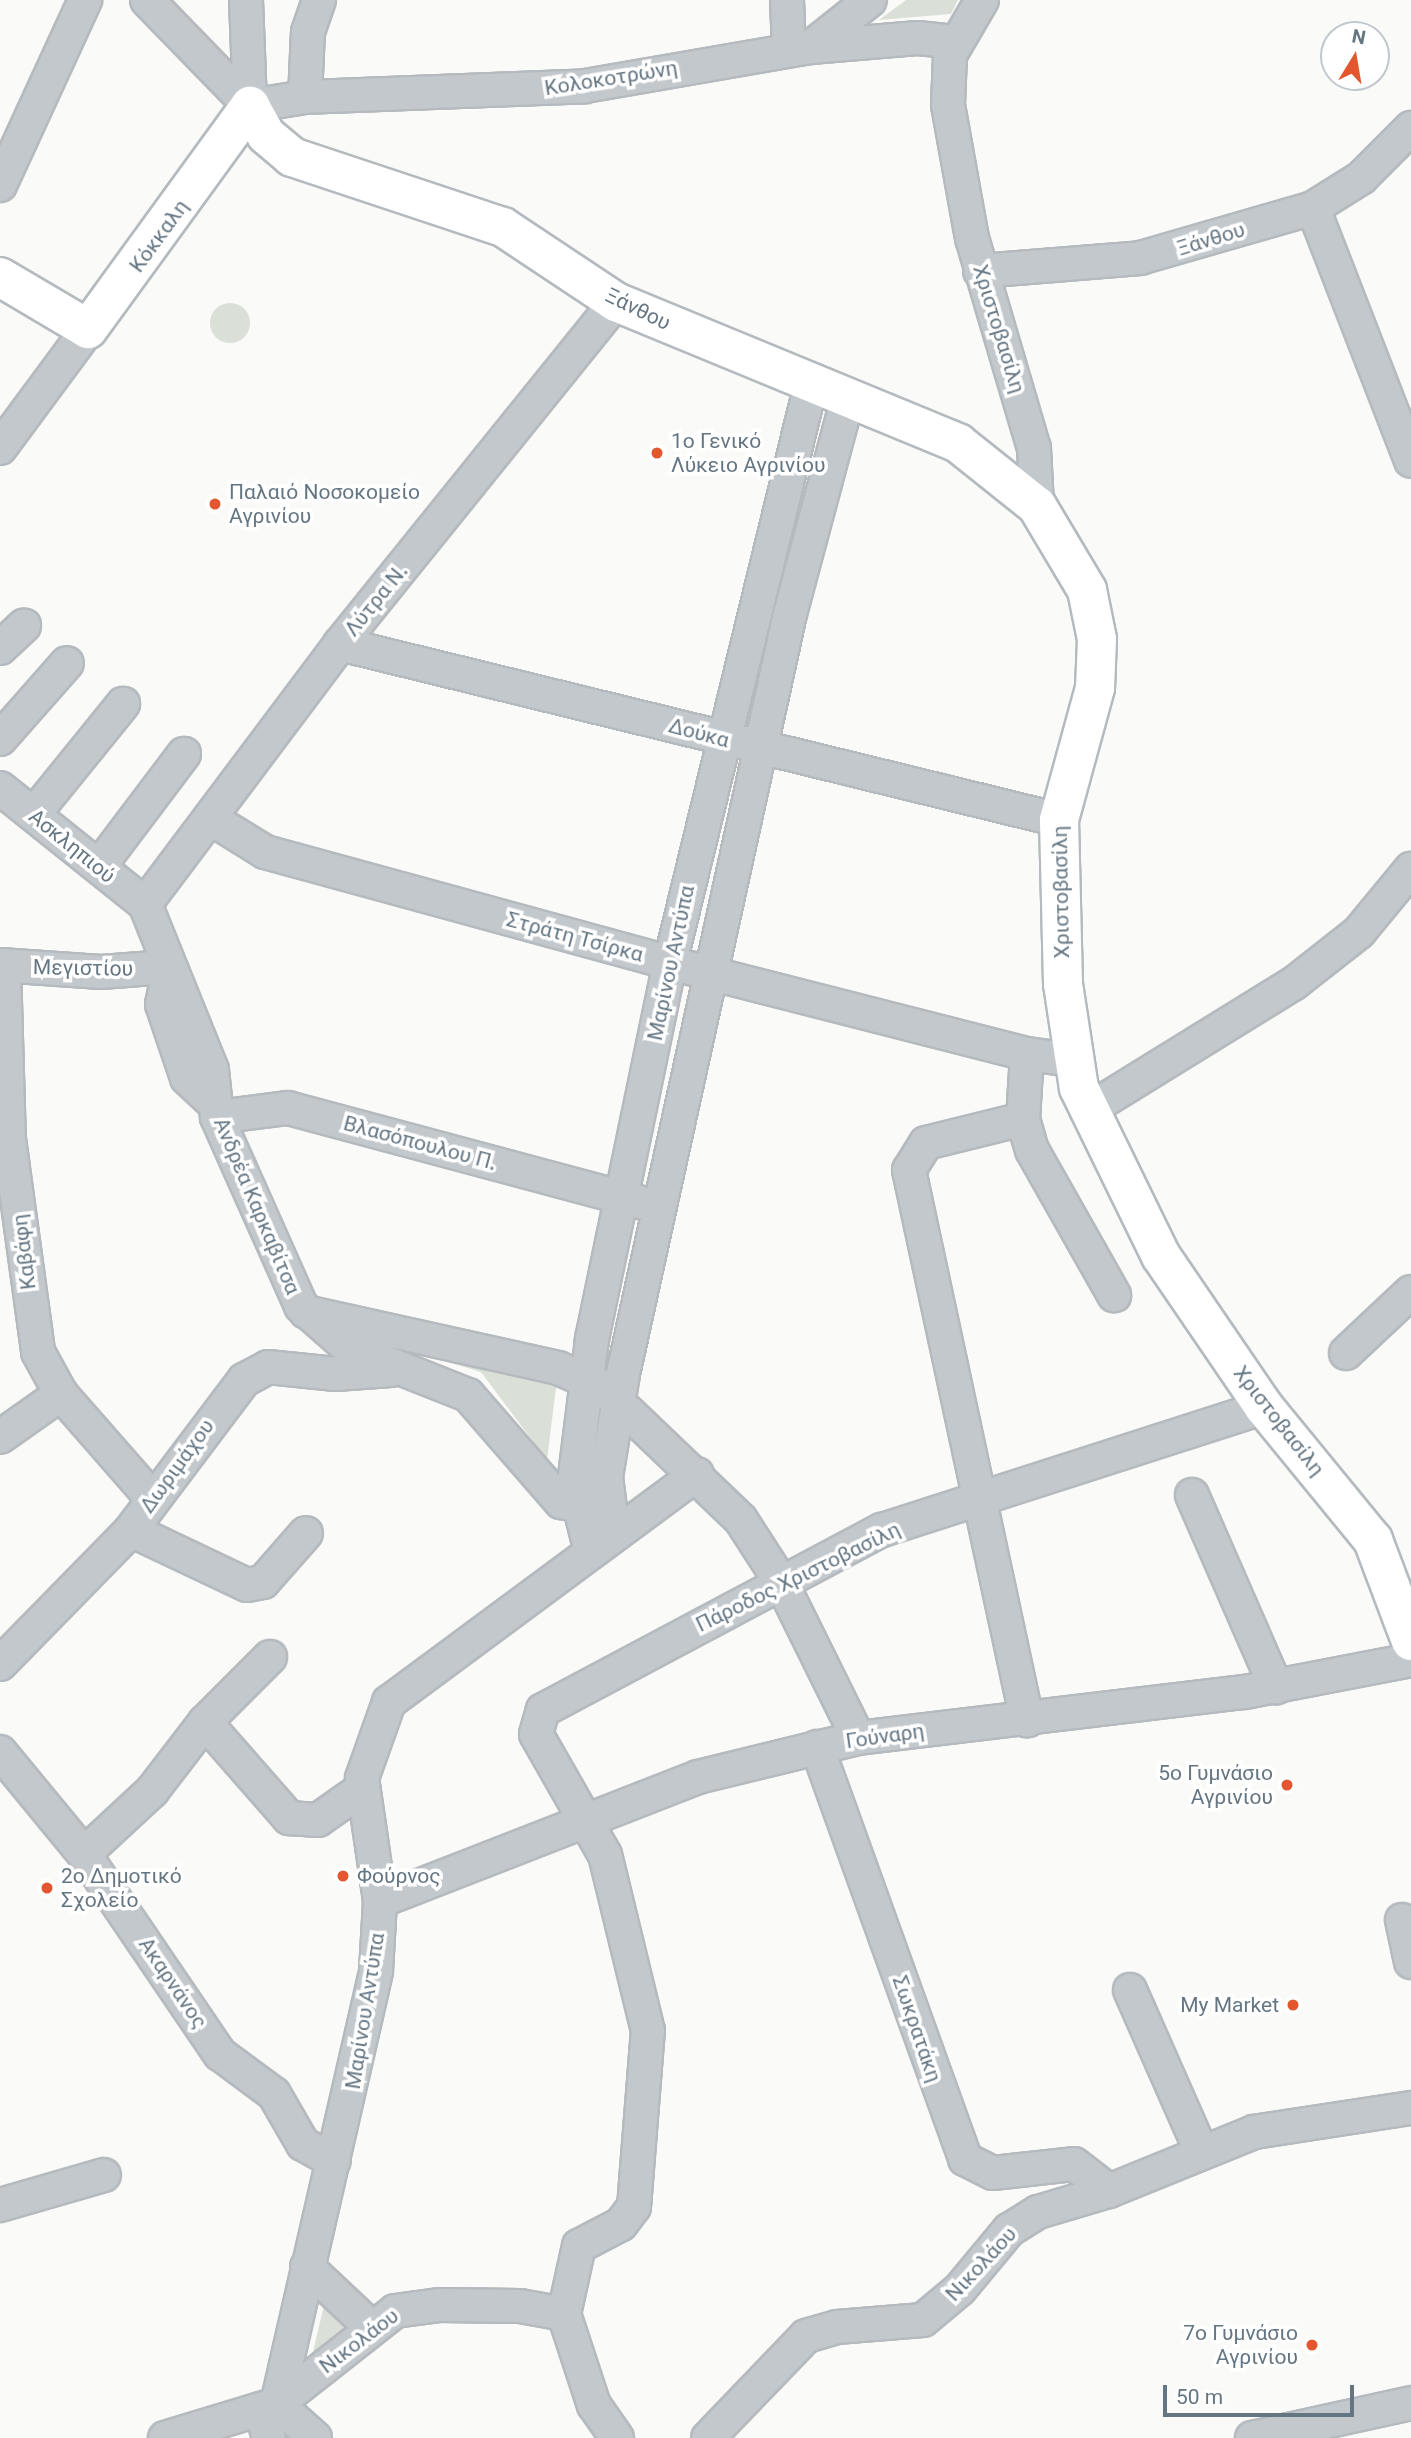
<!DOCTYPE html>
<html>
<head>
<meta charset="utf-8">
<style>
	body { margin:0 }
	#map { position:relative; width:1411px; height:2438px; overflow:hidden; background:#fafaf8; font-family:Roboto,sans-serif }
	div>[style] { position:absolute }
	.green>* { inset:0; background:#dadfd7 }
	.round { border-radius:50% }
	.roads { filter:drop-shadow(2px 0 #b5babe) drop-shadow(-2px 0 #b5babe) drop-shadow(0 2px #b5babe) drop-shadow(0 -2px #b5babe) }
	.minor>* { height:32px; margin:-16px; padding:0 16px; transform-origin:16px; border-radius:16px; background:#c3c8cc }
	.major>* { height:38px; margin:-19px; padding:0 19px; transform-origin:19px; border-radius:19px; background:#fff }
	.dots>* { width:19px; height:19px; translate:-50% -50%; box-sizing:border-box; border:4px solid #fff; border-radius:50% }
	span { translate:-50% -50%; white-space:nowrap; text-align:center; line-height:1.15; -webkit-text-stroke:7px #fff; paint-order:stroke }
	.street-label { font-size:21px; color:#657683 }
	.poi-label { font-size:21px; color:#657683 }
	.left { translate:0 -50%; text-align:left }
	.right { translate:-100% -50%; text-align:right }
	.north { position:absolute; left:1320px; top:21px; width:70px; height:70px; box-sizing:border-box; background:#fff; border:2px solid #c1c8cd; border-radius:50%; rotate:11deg; font-size:19px; font-weight:700; line-height:28px; text-align:center; color:#657683 }
	.north::after { content:''; display:block; margin:auto; width:24px; height:32px; background:#e4572e; clip-path:polygon(50% 0,100% 100%,50% 72%,0 100%) }
	.scale { position:absolute; left:1163px; top:2385px; width:191px; height:32px; box-sizing:border-box; border:4px solid #657683; border-top:0; padding-left:9px; font-size:21px; line-height:24px; white-space:nowrap; color:#657683; -webkit-text-stroke:5px #fff; paint-order:stroke }
</style>
</head>
<body>
<div id="map">
	<div class="green">
		<i style="clip-path:polygon(906px 0,958px 0,951px 14px,879px 20px)"></i>
		<i class="round" style="left:210px;top:303px;width:40px;height:40px"></i>
		<i style="clip-path:polygon(375px 1340px,557px 1379px,547px 1460px,481px 1372px)"></i>
		<i style="clip-path:polygon(325px 2301px,358px 2324px,311px 2360px)"></i>
	</div>
	<div class="roads">
		<div class="minor">
			<i style="left:147px;top:0;width:148px;rotate:45.8deg"></i>
			<i style="left:246px;top:0;width:106px;rotate:87.8deg"></i>
			<i style="left:787px;top:0;width:49px;rotate:87.7deg"></i>
			<i style="left:982px;top:0;width:64px;rotate:120.2deg"></i>
			<i style="left:950px;top:55px;width:50px;rotate:92.3deg"></i>
			<i style="left:948px;top:105px;width:135px;rotate:79.8deg"></i>
			<i style="left:972px;top:238px;width:219px;rotate:73.6deg"></i>
			<i style="left:1034px;top:448px;width:58px;rotate:87deg"></i>
			<i style="left:811px;top:47px;width:107px;rotate:-4.8deg"></i>
			<i style="left:918px;top:38px;width:37px;rotate:6deg"></i>
			<i style="left:305px;top:97px;width:65px;rotate:-87.4deg"></i>
			<i style="left:308px;top:32px;width:34px;rotate:-71deg"></i>
			<i style="left:250px;top:106px;width:56px;rotate:-9.3deg"></i>
			<i style="left:305px;top:97px;width:280px;rotate:-2.2deg"></i>
			<i style="left:585px;top:86px;width:229px;rotate:-9.8deg"></i>
			<i style="left:811px;top:47px;width:75px;rotate:-38.5deg"></i>
			<i style="left:0;top:185px;width:204px;rotate:-65.3deg"></i>
			<i style="left:1313px;top:208px;width:271px;rotate:68.8deg"></i>
			<i style="left:980px;top:271px;width:161px;rotate:-4.6deg"></i>
			<i style="left:1140px;top:258px;width:180px;rotate:-16.1deg"></i>
			<i style="left:1313px;top:208px;width:57px;rotate:-32deg"></i>
			<i style="left:1361px;top:178px;width:71px;rotate:-45deg"></i>
			<i style="left:0;top:448px;width:148px;rotate:-53.5deg"></i>
			<i style="left:340px;top:644px;width:740px;rotate:13.75deg"></i>
			<i style="left:0;top:648px;width:33px;rotate:-43deg"></i>
			<i style="left:0;top:739px;width:101px;rotate:-48.6deg"></i>
			<i style="left:0;top:788px;width:186px;rotate:38.7deg"></i>
			<i style="left:145px;top:904px;width:179px;rotate:68deg"></i>
			<i style="left:212px;top:1070px;width:47px;rotate:83.9deg"></i>
			<i style="left:217px;top:1117px;width:207px;rotate:66deg"></i>
			<i style="left:301px;top:1306px;width:64px;rotate:41.2deg"></i>
			<i style="left:349px;top:1348px;width:128px;rotate:21.6deg"></i>
			<i style="left:468px;top:1395px;width:142px;rotate:49deg"></i>
			<i style="left:561px;top:1502px;width:32px;rotate:11deg"></i>
			<i style="left:42px;top:804px;width:129px;rotate:-51deg"></i>
			<i style="left:210px;top:818px;width:65px;rotate:31.7deg"></i>
			<i style="left:265px;top:852px;width:420px;rotate:15.3deg"></i>
			<i style="left:670px;top:963px;width:368px;rotate:14.3deg"></i>
			<i style="left:1027px;top:1054px;width:45px;rotate:7.6deg"></i>
			<i style="left:107px;top:856px;width:128px;rotate:-53deg"></i>
			<i style="left:145px;top:904px;width:325px;rotate:-53.1deg"></i>
			<i style="left:340px;top:644px;width:439px;rotate:-51.1deg"></i>
			<i style="left:0;top:965px;width:101px;rotate:4deg"></i>
			<i style="left:101px;top:972px;width:66px;rotate:-4.3deg"></i>
			<i style="left:4px;top:965px;width:174px;rotate:88.4deg"></i>
			<i style="left:9px;top:1139px;width:215px;rotate:82.2deg"></i>
			<i style="left:38px;top:1352px;width:48px;rotate:61.3deg"></i>
			<i style="left:61px;top:1394px;width:140px;rotate:48.8deg"></i>
			<i style="left:168px;top:974px;width:31px;rotate:101deg"></i>
			<i style="left:162px;top:1004px;width:78px;rotate:71.3deg"></i>
			<i style="left:187px;top:1078px;width:33px;rotate:43deg"></i>
			<i style="left:1027px;top:1054px;width:65px;rotate:93.5deg"></i>
			<i style="left:1023px;top:1119px;width:32px;rotate:74deg"></i>
			<i style="left:1032px;top:1150px;width:167px;rotate:60.5deg"></i>
			<i style="left:1087px;top:1111px;width:242px;rotate:-31.7deg"></i>
			<i style="left:1293px;top:984px;width:84px;rotate:-38.2deg"></i>
			<i style="left:1359px;top:932px;width:82px;rotate:-50.5deg"></i>
			<i style="left:217px;top:1117px;width:72px;rotate:-7.2deg"></i>
			<i style="left:288px;top:1108px;width:364px;rotate:15deg"></i>
			<i style="left:1023px;top:1119px;width:100px;rotate:166.1deg"></i>
			<i style="left:926px;top:1143px;width:32px;rotate:122deg"></i>
			<i style="left:909px;top:1170px;width:563px;rotate:77.89deg"></i>
			<i style="left:306px;top:1312px;width:258px;rotate:12.5deg"></i>
			<i style="left:558px;top:1368px;width:48px;rotate:23.4deg"></i>
			<i style="left:602px;top:1387px;width:192px;rotate:43.7deg"></i>
			<i style="left:741px;top:1520px;width:74px;rotate:57.2deg"></i>
			<i style="left:781px;top:1582px;width:174px;rotate:63.7deg"></i>
			<i style="left:1346px;top:1353px;width:89px;rotate:-43.2deg"></i>
			<i style="left:0;top:1437px;width:75px;rotate:-35.2deg"></i>
			<i style="left:1192px;top:1495px;width:210px;rotate:66.4deg"></i>
			<i style="left:131px;top:1530px;width:128px;rotate:25.4deg"></i>
			<i style="left:247px;top:1585px;width:16px;rotate:-11deg"></i>
			<i style="left:263px;top:1582px;width:65px;rotate:-48.7deg"></i>
			<i style="left:613px;top:1531px;width:54px;rotate:-97.4deg"></i>
			<i style="left:606px;top:1477px;width:104px;rotate:-80.6deg"></i>
			<i style="left:623px;top:1374px;width:778px;rotate:-77.61deg"></i>
			<i style="left:790px;top:614px;width:224px;rotate:-75deg"></i>
			<i style="left:590px;top:1548px;width:66px;rotate:-104deg"></i>
			<i style="left:574px;top:1484px;width:146px;rotate:-82.9deg"></i>
			<i style="left:592px;top:1339px;width:384px;rotate:-78.3deg"></i>
			<i style="left:670px;top:963px;width:596px;rotate:-76.31deg"></i>
			<i style="left:0;top:1664px;width:187px;rotate:-45.6deg"></i>
			<i style="left:131px;top:1530px;width:188px;rotate:-53deg"></i>
			<i style="left:244px;top:1380px;width:27px;rotate:-28deg"></i>
			<i style="left:268px;top:1367px;width:68px;rotate:5.9deg"></i>
			<i style="left:336px;top:1374px;width:55px;rotate:-4.2deg"></i>
			<i style="left:205px;top:1722px;width:128px;rotate:48.8deg"></i>
			<i style="left:289px;top:1818px;width:29px;rotate:4deg"></i>
			<i style="left:318px;top:1820px;width:54px;rotate:-35.2deg"></i>
			<i style="left:817px;top:1747px;width:438px;rotate:70.2deg"></i>
			<i style="left:965px;top:2159px;width:31px;rotate:27deg"></i>
			<i style="left:993px;top:2173px;width:81px;rotate:-6.3deg"></i>
			<i style="left:1074px;top:2164px;width:44px;rotate:37.6deg"></i>
			<i style="left:0;top:1752px;width:132px;rotate:50.5deg"></i>
			<i style="left:84px;top:1854px;width:242px;rotate:55.8deg"></i>
			<i style="left:220px;top:2054px;width:67px;rotate:36.5deg"></i>
			<i style="left:274px;top:2094px;width:58px;rotate:59.9deg"></i>
			<i style="left:303px;top:2144px;width:35px;rotate:29deg"></i>
			<i style="left:84px;top:1854px;width:93px;rotate:-42.8deg"></i>
			<i style="left:152px;top:1791px;width:87px;rotate:-52.5deg"></i>
			<i style="left:205px;top:1722px;width:92px;rotate:-45deg"></i>
			<i style="left:380px;top:1901px;width:341px;rotate:-21.3deg"></i>
			<i style="left:698px;top:1777px;width:165px;rotate:-13.7deg"></i>
			<i style="left:858px;top:1738px;width:390px;rotate:-6.8deg"></i>
			<i style="left:1245px;top:1692px;width:169px;rotate:-10.9deg"></i>
			<i style="left:1402px;top:1920px;width:43px;rotate:77.9deg"></i>
			<i style="left:1130px;top:1990px;width:174px;rotate:66.2deg"></i>
			<i style="left:0;top:2205px;width:108px;rotate:-16.1deg"></i>
			<i style="left:307px;top:2267px;width:89px;rotate:43.2deg"></i>
			<i style="left:564px;top:2314px;width:70px;rotate:-77.6deg"></i>
			<i style="left:579px;top:2246px;width:47px;rotate:-27.6deg"></i>
			<i style="left:621px;top:2224px;width:21px;rotate:-53deg"></i>
			<i style="left:634px;top:2207px;width:177px;rotate:-85.5deg"></i>
			<i style="left:648px;top:2031px;width:181px;rotate:-103.7deg"></i>
			<i style="left:605px;top:1855px;width:139px;rotate:-119.7deg"></i>
			<i style="left:536px;top:1734px;width:25px;rotate:-74deg"></i>
			<i style="left:543px;top:1710px;width:384px;rotate:-28deg"></i>
			<i style="left:882px;top:1530px;width:401px;rotate:-17.8deg"></i>
			<i style="left:277px;top:2404px;width:444px;rotate:-77.1deg"></i>
			<i style="left:376px;top:1971px;width:70px;rotate:-86.7deg"></i>
			<i style="left:380px;top:1901px;width:124px;rotate:-98.3deg"></i>
			<i style="left:362px;top:1778px;width:81px;rotate:-70.4deg"></i>
			<i style="left:389px;top:1702px;width:383px;rotate:-36.5deg"></i>
			<i style="left:277px;top:2404px;width:51px;rotate:41.8deg"></i>
			<i style="left:261px;top:2409px;width:30px;rotate:75deg"></i>
			<i style="left:165px;top:2438px;width:117px;rotate:-16.9deg"></i>
			<i style="left:277px;top:2404px;width:150px;rotate:-38.2deg"></i>
			<i style="left:395px;top:2311px;width:44px;rotate:-7.8deg"></i>
			<i style="left:439px;top:2305px;width:81px;rotate:0.7deg"></i>
			<i style="left:520px;top:2306px;width:45px;rotate:10.3deg"></i>
			<i style="left:564px;top:2314px;width:96px;rotate:71.8deg"></i>
			<i style="left:594px;top:2405px;width:40px;rotate:55.1deg"></i>
			<i style="left:708px;top:2438px;width:141px;rotate:-46.1deg"></i>
			<i style="left:806px;top:2336px;width:32px;rotate:-16deg"></i>
			<i style="left:837px;top:2327px;width:86px;rotate:-4.7deg"></i>
			<i style="left:923px;top:2320px;width:48px;rotate:-40deg"></i>
			<i style="left:960px;top:2289px;width:77px;rotate:-50.3deg"></i>
			<i style="left:1009px;top:2230px;width:34px;rotate:-32deg"></i>
			<i style="left:1038px;top:2212px;width:74px;rotate:-16.5deg"></i>
			<i style="left:1109px;top:2191px;width:157px;rotate:-22.1deg"></i>
			<i style="left:1254px;top:2132px;width:159px;rotate:-8.7deg"></i>
			<i style="left:1252px;top:2438px;width:163px;rotate:-12.4deg"></i>
		</div>
		<div class="major">
			<i style="left:250px;top:106px;width:33px;rotate:61deg"></i>
			<i style="left:266px;top:135px;width:34px;rotate:40deg"></i>
			<i style="left:292px;top:157px;width:222px;rotate:18.4deg"></i>
			<i style="left:503px;top:227px;width:136px;rotate:33.6deg"></i>
			<i style="left:616px;top:302px;width:370px;rotate:22.4deg"></i>
			<i style="left:958px;top:443px;width:101px;rotate:38.6deg"></i>
			<i style="left:1037px;top:506px;width:98px;rotate:59.2deg"></i>
			<i style="left:1087px;top:590px;width:50px;rotate:78.5deg"></i>
			<i style="left:1097px;top:639px;width:49px;rotate:92.3deg"></i>
			<i style="left:1095px;top:688px;width:137px;rotate:105.3deg"></i>
			<i style="left:1059px;top:820px;width:164px;rotate:88.6deg"></i>
			<i style="left:1063px;top:984px;width:105px;rotate:81.3deg"></i>
			<i style="left:1079px;top:1088px;width:187px;rotate:64deg"></i>
			<i style="left:1161px;top:1256px;width:183px;rotate:55.7deg"></i>
			<i style="left:1264px;top:1407px;width:172px;rotate:50.7deg"></i>
			<i style="left:1373px;top:1540px;width:108px;rotate:69.4deg"></i>
			<i style="left:0;top:277px;width:102px;rotate:30.6deg"></i>
			<i style="left:88px;top:329px;width:276px;rotate:-54deg"></i>
		</div>
	</div>
	<div class="dots">
		<i style="left:657px;top:453px;background:#e4572e"></i>
		<i style="left:215px;top:504px;background:#e4572e"></i>
		<i style="left:1287px;top:1785px;background:#e4572e"></i>
		<i style="left:343px;top:1876px;background:#e4572e"></i>
		<i style="left:47px;top:1888px;background:#e4572e"></i>
		<i style="left:1293px;top:2005px;background:#e4572e"></i>
		<i style="left:1312px;top:2345px;background:#e4572e"></i>
	</div>
	<div class="street-label">
		<span style="left:611px;top:78px;rotate:-9deg">Κολοκοτρώνη</span>
		<span style="left:159px;top:236px;rotate:-54deg">Κόκκαλη</span>
		<span style="left:1211px;top:239px;rotate:-17deg">Ξάνθου</span>
		<span style="left:638px;top:309px;rotate:26deg">Ξάνθου</span>
		<span style="left:999px;top:329px;rotate:73deg">Χριστοβασίλη</span>
		<span style="left:376px;top:600px;rotate:-51deg">Λύτρα Ν.</span>
		<span style="left:699px;top:733px;rotate:15deg">Δούκα</span>
		<span style="left:72px;top:846px;rotate:39deg">Ασκληπιού</span>
		<span style="left:1061px;top:892px;rotate:-91deg">Χριστοβασίλη</span>
		<span style="left:575px;top:937px;rotate:15deg">Στράτη Τσίρκα</span>
		<span style="left:671px;top:963px;rotate:-78deg">Μαρίνου Αντύπα</span>
		<span style="left:83px;top:968px;rotate:1deg">Μεγιστίου</span>
		<span style="left:420px;top:1143px;rotate:15deg">Βλασόπουλου Π.</span>
		<span style="left:257px;top:1206px;rotate:67deg">Ανδρέα Καρκαβίτσα</span>
		<span style="left:24px;top:1252px;rotate:-97deg">Καβάφη</span>
		<span style="left:1279px;top:1421px;rotate:52deg">Χριστοβασίλη</span>
		<span style="left:177px;top:1466px;rotate:-54deg">Δωριμάχου</span>
		<span style="left:798px;top:1577px;rotate:-26deg">Πάροδος Χριστοβασίλη</span>
		<span style="left:885px;top:1736px;rotate:-8deg">Γούναρη</span>
		<span style="left:173px;top:1983px;rotate:56deg">Ακαρνάνος</span>
		<span style="left:365px;top:2011px;rotate:-81deg">Μαρίνου Αντύπα</span>
		<span style="left:917px;top:2029px;rotate:71deg">Σωκρατάκη</span>
		<span style="left:981px;top:2264px;rotate:-47deg">Νικολάου</span>
		<span style="left:359px;top:2341px;rotate:-37deg">Νικολάου</span>
	</div>
	<div class="poi-label">
		<span class="left" style="left:671px;top:453px">1ο Γενικό<br>Λύκειο Αγρινίου</span>
		<span class="left" style="left:229px;top:504px">Παλαιό Νοσοκομείο<br>Αγρινίου</span>
		<span class="right" style="left:1273px;top:1785px">5ο Γυμνάσιο<br>Αγρινίου</span>
		<span class="left" style="left:61px;top:1888px">2ο Δημοτικό<br>Σχολείο</span>
		<span class="left" style="left:357px;top:1876px">Φούρνος</span>
		<span class="right" style="left:1279px;top:2005px">My Market</span>
		<span class="right" style="left:1298px;top:2345px">7ο Γυμνάσιο<br>Αγρινίου</span>
	</div>
	<div class="north">N</div>
	<div class="scale">50 m</div>
</div>
</body>
</html>
